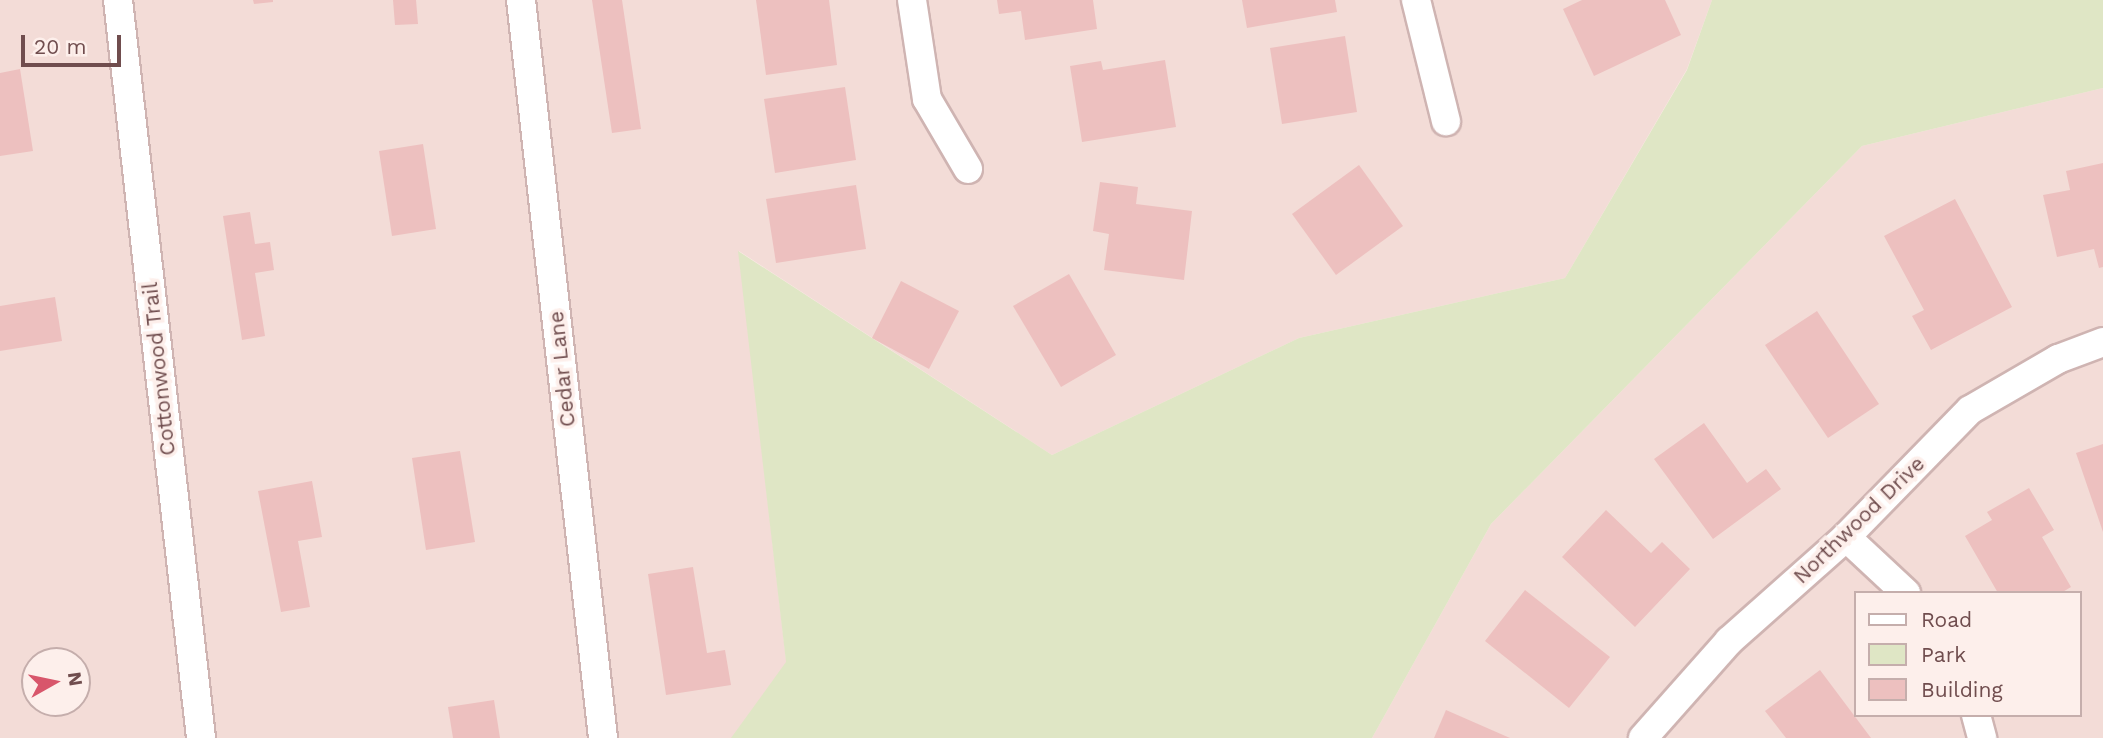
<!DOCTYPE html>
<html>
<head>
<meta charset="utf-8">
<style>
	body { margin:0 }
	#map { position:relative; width:2103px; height:738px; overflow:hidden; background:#faeae5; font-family:"Work Sans",sans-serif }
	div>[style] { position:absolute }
	.residential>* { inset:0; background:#f3dcd7 }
	.green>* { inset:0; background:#dfe6c5 }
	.building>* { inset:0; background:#edc0bf }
	.roads { filter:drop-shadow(2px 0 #cfb4b2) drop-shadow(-2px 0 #cfb4b2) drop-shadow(0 2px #cfb4b2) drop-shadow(0 -2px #cfb4b2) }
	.street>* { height:28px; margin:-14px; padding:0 14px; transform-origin:14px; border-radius:14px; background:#fff }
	span { translate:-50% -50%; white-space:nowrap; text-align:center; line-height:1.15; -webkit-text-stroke:7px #fdefeb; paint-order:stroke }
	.street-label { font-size:21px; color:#704d4e }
	.legend { position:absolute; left:1854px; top:591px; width:228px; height:126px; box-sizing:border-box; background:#fdefeb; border:2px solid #c5aeac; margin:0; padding:9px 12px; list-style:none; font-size:21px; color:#704d4e }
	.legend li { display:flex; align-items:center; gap:14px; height:35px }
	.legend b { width:35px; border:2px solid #c5aeac }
	.north { position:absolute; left:21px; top:647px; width:70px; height:70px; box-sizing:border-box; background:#fdefeb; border:2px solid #c5aeac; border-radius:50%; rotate:81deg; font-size:19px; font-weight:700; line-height:28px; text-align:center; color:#704d4e }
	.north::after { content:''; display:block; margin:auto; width:24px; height:32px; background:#d8566b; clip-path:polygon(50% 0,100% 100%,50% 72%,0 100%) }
	.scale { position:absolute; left:21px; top:35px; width:100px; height:32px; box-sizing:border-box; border:4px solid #704d4e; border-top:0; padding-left:9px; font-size:21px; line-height:24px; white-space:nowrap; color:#704d4e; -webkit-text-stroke:5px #fdefeb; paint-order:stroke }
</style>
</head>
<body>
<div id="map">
	<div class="residential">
		<i style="clip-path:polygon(evenodd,0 0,1712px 0,1687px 69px,1565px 278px,1299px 338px,1052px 455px,739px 251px,795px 738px,0 738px,0 0,35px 661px,77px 661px,77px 703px,35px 703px,35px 661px)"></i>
		<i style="clip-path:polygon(evenodd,2103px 88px,2103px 738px,1372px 738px,1491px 524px,1862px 146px,2103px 88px,1856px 593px,2080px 593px,2080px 715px,1856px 715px,1856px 593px)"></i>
	</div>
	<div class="green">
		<i style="clip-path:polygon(1712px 0,2103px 0,2103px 88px,1862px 146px,1491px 524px,1372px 738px,731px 738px,786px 662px,738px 251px,1052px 455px,1299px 338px,1565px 278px,1687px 70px)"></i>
	</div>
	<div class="building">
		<i style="clip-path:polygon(253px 0,273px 0,273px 2px,254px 4px)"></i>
		<i style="clip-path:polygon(393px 0,416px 0,418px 24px,395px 25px)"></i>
		<i style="clip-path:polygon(592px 0,622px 0,641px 129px,612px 133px)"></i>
		<i style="clip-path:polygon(756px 0,829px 0,837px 65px,766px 75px)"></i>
		<i style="clip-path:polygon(997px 0,1093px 0,1097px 29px,1025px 40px,1021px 11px,999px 14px)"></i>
		<i style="clip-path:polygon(1242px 0,1335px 0,1337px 12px,1247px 28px)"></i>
		<i style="clip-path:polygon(1582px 0,1665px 0,1681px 35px,1594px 76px,1563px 9px)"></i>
		<i style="clip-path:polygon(1345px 36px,1357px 112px,1282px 124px,1270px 48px)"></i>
		<i style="clip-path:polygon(1165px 60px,1176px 127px,1082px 142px,1070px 66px,1101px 61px,1103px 70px)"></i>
		<i style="clip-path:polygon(20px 69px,33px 151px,0 156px,0 73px)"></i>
		<i style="clip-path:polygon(845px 87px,856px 160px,775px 173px,764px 99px)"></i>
		<i style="clip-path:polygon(423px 144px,436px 229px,392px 236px,379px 151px)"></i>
		<i style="clip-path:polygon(2103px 163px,2103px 267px,2099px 268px,2094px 249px,2057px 257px,2043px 195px,2070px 190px,2066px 171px)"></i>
		<i style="clip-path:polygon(1359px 165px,1403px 226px,1336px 275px,1292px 214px)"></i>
		<i style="clip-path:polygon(1100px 182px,1138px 187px,1136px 204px,1192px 211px,1184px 280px,1104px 270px,1109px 234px,1093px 231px)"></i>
		<i style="clip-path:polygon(856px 185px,866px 249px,776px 263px,766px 199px)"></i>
		<i style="clip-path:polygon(1955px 199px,2012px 307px,1931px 350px,1912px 316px,1924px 310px,1884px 236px)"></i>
		<i style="clip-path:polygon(250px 212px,255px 244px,270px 242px,274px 270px,255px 273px,265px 336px,242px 340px,223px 216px)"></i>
		<i style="clip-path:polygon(1069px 274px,1116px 355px,1061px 387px,1013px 306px)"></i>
		<i style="clip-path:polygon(901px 281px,959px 311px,929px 369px,872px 338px)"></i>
		<i style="clip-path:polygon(55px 297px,62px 341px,0 351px,0 306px)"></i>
		<i style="clip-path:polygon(1817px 311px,1879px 404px,1828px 438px,1765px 345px)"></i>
		<i style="clip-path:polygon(1704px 423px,1747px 483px,1766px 469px,1781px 489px,1713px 539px,1654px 459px)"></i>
		<i style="clip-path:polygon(2103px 444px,2103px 532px,2076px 453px)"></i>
		<i style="clip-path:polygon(460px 451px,475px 542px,426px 550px,412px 458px)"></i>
		<i style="clip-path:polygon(312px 481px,322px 537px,298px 541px,310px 607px,281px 612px,258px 491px)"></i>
		<i style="clip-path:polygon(2029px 488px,2054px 530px,2042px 537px,2071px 587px,2061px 593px,1998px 593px,1965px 536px,1992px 520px,1987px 512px)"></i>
		<i style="clip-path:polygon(1606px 510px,1651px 553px,1662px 542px,1690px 569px,1635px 627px,1562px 557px)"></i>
		<i style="clip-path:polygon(693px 567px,707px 653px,725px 650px,731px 685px,666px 695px,648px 574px)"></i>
		<i style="clip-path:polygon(1525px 590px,1610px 657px,1569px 708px,1485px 641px)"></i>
		<i style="clip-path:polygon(1820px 670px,1871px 738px,1786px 738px,1765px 711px)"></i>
		<i style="clip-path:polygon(494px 700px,500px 738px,453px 738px,448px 707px)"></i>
		<i style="clip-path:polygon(1446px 710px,1510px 738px,1434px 738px)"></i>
	</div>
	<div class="roads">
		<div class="street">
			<i style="left:118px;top:0;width:743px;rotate:83.58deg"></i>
			<i style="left:521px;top:0;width:743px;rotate:83.66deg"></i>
			<i style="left:912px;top:0;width:100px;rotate:81.4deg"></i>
			<i style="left:927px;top:99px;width:81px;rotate:59.6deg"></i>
			<i style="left:1416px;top:0;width:125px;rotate:76.1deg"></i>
			<i style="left:1846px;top:537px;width:82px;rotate:43deg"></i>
			<i style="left:1976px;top:715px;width:24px;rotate:75deg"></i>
			<i style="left:1643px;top:738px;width:130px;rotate:-48.4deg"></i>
			<i style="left:1729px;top:641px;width:157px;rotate:-41.6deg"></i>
			<i style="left:1846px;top:537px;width:177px;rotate:-45.7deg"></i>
			<i style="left:1970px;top:410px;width:102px;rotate:-30.1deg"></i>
			<i style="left:2058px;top:359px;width:48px;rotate:-20.7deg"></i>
		</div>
	</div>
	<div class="street-label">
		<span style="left:159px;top:369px;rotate:-96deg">Cottonwood Trail</span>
		<span style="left:562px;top:369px;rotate:-96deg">Cedar Lane</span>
		<span style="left:1859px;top:520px;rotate:-44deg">Northwood Drive</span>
	</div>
	<ul class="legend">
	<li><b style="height:9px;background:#fff"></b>Road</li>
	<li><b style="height:19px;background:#dfe6c5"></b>Park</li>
	<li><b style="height:19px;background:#edc0bf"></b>Building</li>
	</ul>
	<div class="north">N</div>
	<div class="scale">20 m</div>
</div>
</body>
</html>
